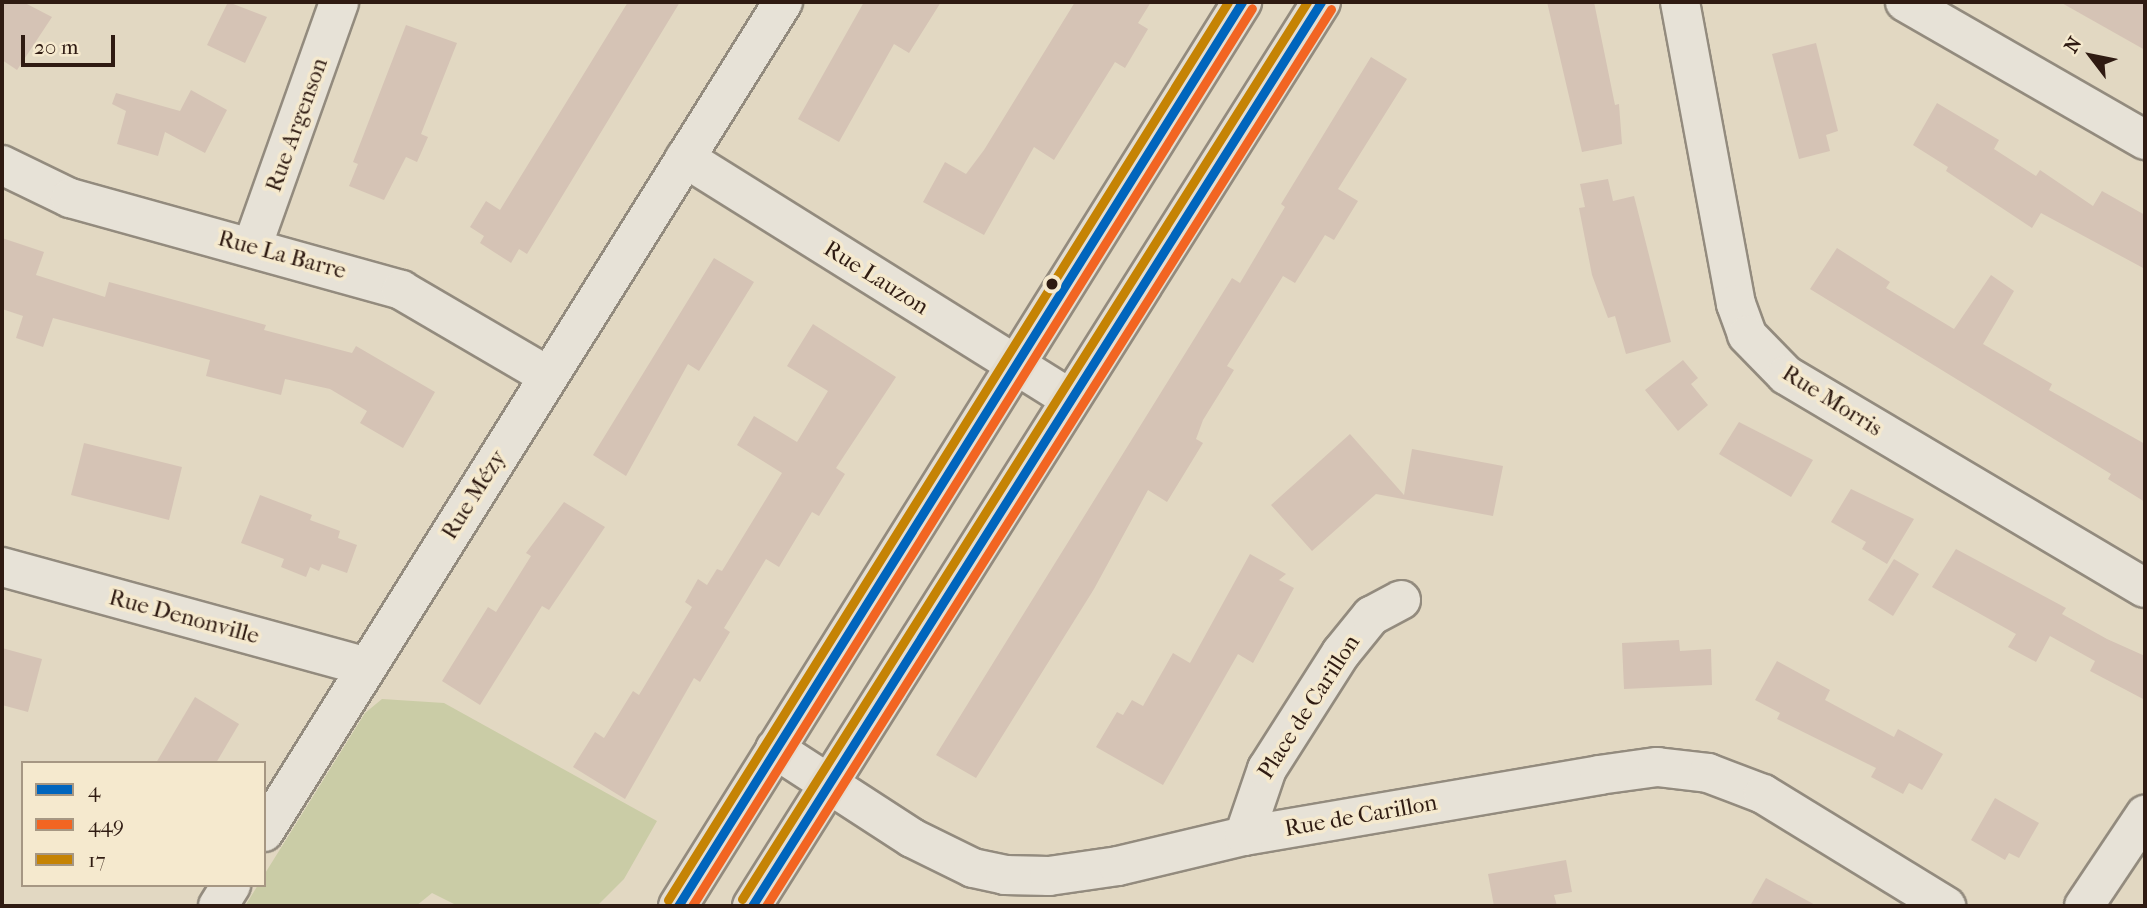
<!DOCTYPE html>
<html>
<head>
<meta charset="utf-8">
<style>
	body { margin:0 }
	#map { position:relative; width:2147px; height:908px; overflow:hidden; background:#e2d8c2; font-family:"IM FELL French Canon",serif }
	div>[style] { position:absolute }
	.green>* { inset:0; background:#cacca6 }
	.building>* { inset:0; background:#d5c3b5 }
	.roads { filter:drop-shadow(2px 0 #938b7e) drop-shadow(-2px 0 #938b7e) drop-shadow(0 2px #938b7e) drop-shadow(0 -2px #938b7e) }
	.minor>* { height:38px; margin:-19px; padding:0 19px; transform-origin:19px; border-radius:19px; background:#e7e2d7 }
	.major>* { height:38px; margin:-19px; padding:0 19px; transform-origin:19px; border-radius:19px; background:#e4ddd0 }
	.bus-1>* { height:9px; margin:-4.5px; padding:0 4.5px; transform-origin:4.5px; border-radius:4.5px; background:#0065bd }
	.bus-2>* { height:9px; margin:-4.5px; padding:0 4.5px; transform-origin:4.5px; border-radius:4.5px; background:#f26522 }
	.bus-3>* { height:9px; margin:-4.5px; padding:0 4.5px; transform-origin:4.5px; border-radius:4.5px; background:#c58304 }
	.dots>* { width:19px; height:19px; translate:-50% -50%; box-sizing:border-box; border:4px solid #f5e9ce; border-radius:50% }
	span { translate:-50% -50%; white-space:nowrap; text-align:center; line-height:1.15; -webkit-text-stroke:7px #f5e9ce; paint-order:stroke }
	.street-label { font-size:23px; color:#2f1b12 }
	.frame { position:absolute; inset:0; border:4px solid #2f1b12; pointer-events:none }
	.legend { position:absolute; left:21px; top:761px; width:245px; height:126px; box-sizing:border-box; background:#f5e9ce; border:2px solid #a69783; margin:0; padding:9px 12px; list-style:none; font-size:21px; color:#2f1b12 }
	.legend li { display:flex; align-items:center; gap:14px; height:35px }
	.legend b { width:35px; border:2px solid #a69783 }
	.north { position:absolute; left:2056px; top:21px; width:70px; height:70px; -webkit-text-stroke:5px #f5e9ce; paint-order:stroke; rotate:302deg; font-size:19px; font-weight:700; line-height:28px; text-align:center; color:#2f1b12 }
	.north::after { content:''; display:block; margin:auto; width:24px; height:32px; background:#2f1b12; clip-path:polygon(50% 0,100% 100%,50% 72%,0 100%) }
	.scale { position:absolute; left:21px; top:35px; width:94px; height:32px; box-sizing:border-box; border:4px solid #2f1b12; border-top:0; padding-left:9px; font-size:21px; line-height:24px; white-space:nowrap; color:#2f1b12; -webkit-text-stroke:5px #f5e9ce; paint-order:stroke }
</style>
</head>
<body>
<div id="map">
	<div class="green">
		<i style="clip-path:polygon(382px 699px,444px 703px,657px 821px,624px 879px,597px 906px,458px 906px,432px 893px,416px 906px,245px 906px,258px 885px,264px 885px,264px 875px,365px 713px)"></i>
	</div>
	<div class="building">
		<i style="clip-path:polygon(2px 2px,23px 2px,52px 17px,17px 70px,2px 60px)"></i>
		<i style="clip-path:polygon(228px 2px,267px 17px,245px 63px,207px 45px)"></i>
		<i style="clip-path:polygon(628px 2px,680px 2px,527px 254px,519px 249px,511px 263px,480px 243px,484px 236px,470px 227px,486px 201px,500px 210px)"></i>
		<i style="clip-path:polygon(864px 2px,941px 2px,909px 53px,894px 44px,839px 142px,798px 119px)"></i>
		<i style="clip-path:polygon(1075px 2px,1151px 2px,1138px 23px,1148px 29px,1125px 68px,1115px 62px,1054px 160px,1034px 147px,984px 235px,923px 202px,945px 162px,966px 174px,984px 150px)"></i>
		<i style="clip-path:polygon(1547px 2px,1594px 2px,1615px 105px,1619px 104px,1622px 144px,1582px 152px)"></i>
		<i style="clip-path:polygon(2060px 2px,2145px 2px,2145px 50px)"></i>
		<i style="clip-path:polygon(406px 25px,457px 43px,421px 134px,428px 137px,417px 162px,406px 157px,384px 200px,349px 186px,358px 164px,353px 162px)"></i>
		<i style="clip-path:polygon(1816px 43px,1838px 131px,1826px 135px,1830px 151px,1799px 159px,1772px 54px)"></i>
		<i style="clip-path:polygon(1371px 57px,1407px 79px,1338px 189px,1358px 201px,1334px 240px,1325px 235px,1295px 283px,1283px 276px,1227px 366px,1234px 370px,1203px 420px,1196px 439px,1203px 443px,1167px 502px,1148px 490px,1094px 589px,976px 778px,936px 755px,1232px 278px,1240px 283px,1285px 207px,1281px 204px)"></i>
		<i style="clip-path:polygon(191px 90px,227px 110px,205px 153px,165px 132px,158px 156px,117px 144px,126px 111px,112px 104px,116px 93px,180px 111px)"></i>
		<i style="clip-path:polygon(1937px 103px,1999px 140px,1994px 149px,2036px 176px,2040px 170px,2093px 206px,2102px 191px,2145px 215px,2145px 269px,2041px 213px,2032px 228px,1946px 171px,1948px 167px,1913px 145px)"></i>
		<i style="clip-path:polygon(1608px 179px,1613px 201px,1634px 196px,1671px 342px,1626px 354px,1615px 316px,1608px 318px,1592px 275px,1579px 208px,1585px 207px,1580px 184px)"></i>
		<i style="clip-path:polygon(2px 238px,44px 252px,36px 275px,105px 297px,109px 282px,266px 325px,264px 330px,352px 353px,356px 346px,435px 392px,403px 448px,360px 423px,367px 411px,330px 389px,285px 379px,281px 395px,206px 376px,210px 360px,53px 318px,43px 347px,16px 338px,23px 316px,2px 309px)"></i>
		<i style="clip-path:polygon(1837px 248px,1890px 282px,1886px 288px,1954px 329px,1991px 275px,2014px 291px,1983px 344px,2052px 384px,2049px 390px,2145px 444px,2145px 502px,2108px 479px,2111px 474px,1810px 289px)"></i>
		<i style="clip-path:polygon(714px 258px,754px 282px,699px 371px,688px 364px,626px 476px,593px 455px)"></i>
		<i style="clip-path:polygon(813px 324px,896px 377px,836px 468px,845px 474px,819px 516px,812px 512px,779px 567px,766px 559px,724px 628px,730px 632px,700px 682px,694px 678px,625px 799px,573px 767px,595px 732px,604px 738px,633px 691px,639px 695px,692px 607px,685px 602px,698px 579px,707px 585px,717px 569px,722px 571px,782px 473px,737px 445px,754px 416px,797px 442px,828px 391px,787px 366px)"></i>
		<i style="clip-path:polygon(1683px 360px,1698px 378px,1691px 384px,1708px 405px,1678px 431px,1645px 390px)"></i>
		<i style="clip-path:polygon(1739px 422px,1813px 460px,1791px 497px,1719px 454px)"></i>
		<i style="clip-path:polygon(1350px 434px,1404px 495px,1412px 449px,1503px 466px,1493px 516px,1376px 494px,1312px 551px,1271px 505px)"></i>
		<i style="clip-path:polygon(84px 443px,182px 467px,169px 520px,71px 495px)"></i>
		<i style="clip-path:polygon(1851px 489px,1914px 519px,1887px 564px,1862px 549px,1866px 542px,1831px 522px)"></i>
		<i style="clip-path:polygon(260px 495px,312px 515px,310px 520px,340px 531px,338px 538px,357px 545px,347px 573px,322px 564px,319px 571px,310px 567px,306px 577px,281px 567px,284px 559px,241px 543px)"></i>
		<i style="clip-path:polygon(564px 502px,605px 527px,549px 610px,542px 606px,480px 705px,442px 681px,488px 607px,496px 612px,531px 556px,526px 553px)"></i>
		<i style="clip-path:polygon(1956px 549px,2066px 608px,2062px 614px,2107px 639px,2145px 656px,2145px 700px,2090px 671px,2095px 661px,2050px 636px,2036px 662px,2008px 647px,2016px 634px,1932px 587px)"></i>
		<i style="clip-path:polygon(1250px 554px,1286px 574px,1279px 580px,1294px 588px,1253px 663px,1238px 654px,1163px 785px,1096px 747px,1117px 712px,1123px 715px,1132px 700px,1143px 706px,1173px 653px,1190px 663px)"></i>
		<i style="clip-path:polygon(1894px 559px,1919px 574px,1893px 616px,1868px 600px)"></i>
		<i style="clip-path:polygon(1679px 640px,1680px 651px,1711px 649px,1712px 685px,1624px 689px,1622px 643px)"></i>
		<i style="clip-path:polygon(2px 648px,42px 659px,28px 712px,2px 705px)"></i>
		<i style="clip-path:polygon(1777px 661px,1830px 690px,1825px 700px,1894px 737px,1898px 729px,1943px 754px,1922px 790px,1909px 783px,1903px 794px,1871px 777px,1876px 768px,1777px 719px,1780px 713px,1755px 700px)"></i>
		<i style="clip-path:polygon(195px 697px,239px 724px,216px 763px,156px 763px)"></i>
		<i style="clip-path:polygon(1995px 798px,2039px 823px,2019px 858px,2009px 853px,2005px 860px,1971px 840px)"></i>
		<i style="clip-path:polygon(1566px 860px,1572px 892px,1554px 895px,1557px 906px,1494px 906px,1488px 874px)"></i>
		<i style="clip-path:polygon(1766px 878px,1817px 906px,1750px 906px)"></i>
	</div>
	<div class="roads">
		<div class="minor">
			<i style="left:1680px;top:2px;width:307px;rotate:79.5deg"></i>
			<i style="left:1736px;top:304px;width:33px;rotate:70deg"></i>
			<i style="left:1747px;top:335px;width:56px;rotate:45.7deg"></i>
			<i style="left:1786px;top:375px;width:417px;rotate:30.7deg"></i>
			<i style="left:1905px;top:2px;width:277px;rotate:29.9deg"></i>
			<i style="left:685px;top:158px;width:451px;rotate:32deg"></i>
			<i style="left:2px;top:165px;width:76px;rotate:25.9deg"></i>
			<i style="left:70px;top:198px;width:344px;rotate:15.5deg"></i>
			<i style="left:401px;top:290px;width:170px;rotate:30.3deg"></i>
			<i style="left:252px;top:247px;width:260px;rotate:-70.4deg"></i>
			<i style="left:2px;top:567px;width:378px;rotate:15.3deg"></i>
			<i style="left:775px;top:749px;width:163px;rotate:33deg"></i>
			<i style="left:912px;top:838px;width:68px;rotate:26.2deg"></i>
			<i style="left:973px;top:868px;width:33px;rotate:12deg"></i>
			<i style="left:1005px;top:875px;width:44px;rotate:1.3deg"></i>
			<i style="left:1049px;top:876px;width:70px;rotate:-8.2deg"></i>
			<i style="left:1118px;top:866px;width:130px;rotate:-13.4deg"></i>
			<i style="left:1244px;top:836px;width:360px;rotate:-9.7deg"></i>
			<i style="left:1599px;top:775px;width:59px;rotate:-7.9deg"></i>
			<i style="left:1657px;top:767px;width:51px;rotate:6.7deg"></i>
			<i style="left:1708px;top:773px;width:59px;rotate:20.9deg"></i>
			<i style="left:1763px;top:794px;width:215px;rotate:31.5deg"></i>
			<i style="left:264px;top:832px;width:979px;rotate:-57.98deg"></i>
			<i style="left:1244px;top:836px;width:71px;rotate:-71.1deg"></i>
			<i style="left:1267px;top:769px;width:138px;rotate:-57.5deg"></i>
			<i style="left:1341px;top:653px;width:48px;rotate:-51deg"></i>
			<i style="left:1371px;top:616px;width:34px;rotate:-28deg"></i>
			<i style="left:218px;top:906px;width:25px;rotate:-58deg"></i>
			<i style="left:2084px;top:906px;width:110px;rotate:-56.2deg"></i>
		</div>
		<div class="major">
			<i style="left:678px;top:906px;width:1066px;rotate:-58.04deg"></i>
			<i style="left:752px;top:906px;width:1068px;rotate:-57.81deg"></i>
		</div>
	</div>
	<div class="bus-1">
		<i style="left:678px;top:906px;width:1066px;rotate:-58.04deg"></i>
		<i style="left:752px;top:906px;width:1068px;rotate:-57.81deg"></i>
	</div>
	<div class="bus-2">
		<i style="left:692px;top:906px;width:1058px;rotate:-58.05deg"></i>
		<i style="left:766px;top:906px;width:1060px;rotate:-57.79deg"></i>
	</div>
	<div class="bus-3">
		<i style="left:742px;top:899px;width:1060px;rotate:-57.79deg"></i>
		<i style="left:668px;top:900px;width:1058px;rotate:-58.05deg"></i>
	</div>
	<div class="dots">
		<i style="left:1052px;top:284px;background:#2f1b12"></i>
	</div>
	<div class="street-label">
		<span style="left:297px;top:125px;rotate:-70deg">Rue Argenson</span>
		<span style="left:282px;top:255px;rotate:15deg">Rue La Barre</span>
		<span style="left:876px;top:278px;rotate:32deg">Rue Lauzon</span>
		<span style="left:1832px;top:401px;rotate:32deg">Rue Morris</span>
		<span style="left:474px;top:495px;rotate:-58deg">Rue Mézy</span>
		<span style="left:184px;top:617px;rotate:15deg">Rue Denonville</span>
		<span style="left:1309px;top:707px;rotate:-57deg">Place de Carillon</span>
		<span style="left:1361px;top:816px;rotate:-10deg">Rue de Carillon</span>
	</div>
	<div class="frame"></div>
	<ul class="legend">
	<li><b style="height:9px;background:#0065bd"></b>4</li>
	<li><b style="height:9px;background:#f26522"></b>449</li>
	<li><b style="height:9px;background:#c58304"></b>17</li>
	</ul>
	<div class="north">N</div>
	<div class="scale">20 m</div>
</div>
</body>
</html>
